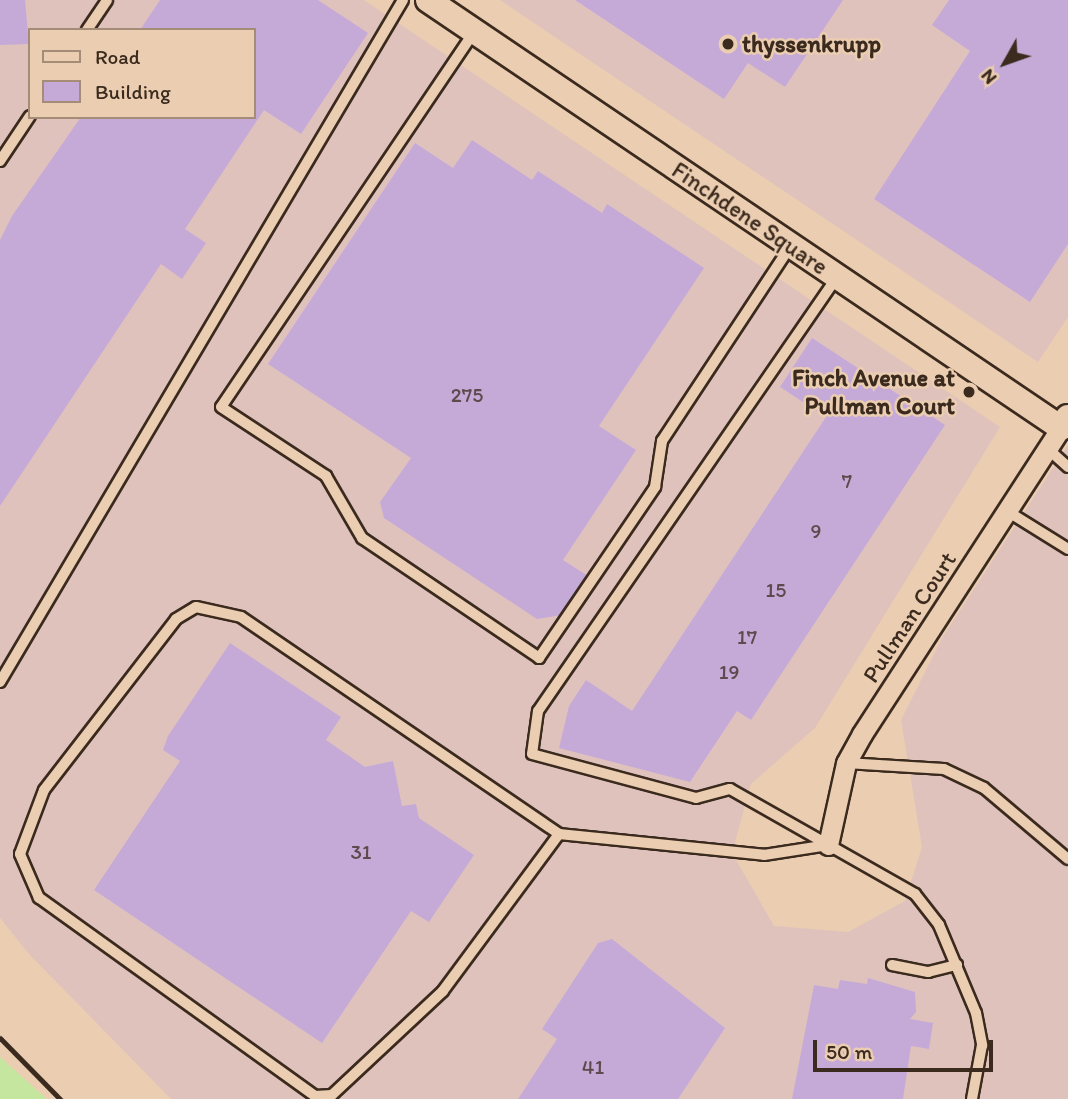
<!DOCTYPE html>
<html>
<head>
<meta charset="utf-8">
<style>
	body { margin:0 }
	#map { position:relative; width:1068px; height:1099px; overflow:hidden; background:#ebcdb1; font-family:Itim,sans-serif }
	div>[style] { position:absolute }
	.built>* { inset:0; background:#e0c2bd }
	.green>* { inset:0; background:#c5e69f }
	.building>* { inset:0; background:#c5aad8 }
	.roads { filter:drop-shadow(2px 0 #3b2a1e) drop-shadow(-2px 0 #3b2a1e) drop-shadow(0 2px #3b2a1e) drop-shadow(0 -2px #3b2a1e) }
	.service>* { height:10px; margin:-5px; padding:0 5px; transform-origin:5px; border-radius:5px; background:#ebcdb1 }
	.minor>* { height:19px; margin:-9.5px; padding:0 9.5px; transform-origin:9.5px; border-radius:9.5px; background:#ebcdb1 }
	.tertiary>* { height:24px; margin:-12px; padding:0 12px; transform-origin:12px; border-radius:12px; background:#ebcdb1 }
	.rail>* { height:5px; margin:-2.5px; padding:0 2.5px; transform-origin:2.5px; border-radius:2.5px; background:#3b2a1e }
	.dots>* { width:19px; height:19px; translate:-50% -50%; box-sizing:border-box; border:4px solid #ebcdb1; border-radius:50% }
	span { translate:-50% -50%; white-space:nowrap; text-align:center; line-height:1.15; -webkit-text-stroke:5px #ebcdb1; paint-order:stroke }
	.number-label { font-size:21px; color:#5e4a4c }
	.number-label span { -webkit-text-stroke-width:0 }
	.poi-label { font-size:24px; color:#3b2a1e; font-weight:700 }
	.left { translate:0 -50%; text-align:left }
	.right { translate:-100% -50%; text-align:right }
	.street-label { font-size:24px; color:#3b2a1e }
	.legend { position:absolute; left:28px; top:28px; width:228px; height:91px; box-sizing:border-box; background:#ebcdb1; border:2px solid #a58c76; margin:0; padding:9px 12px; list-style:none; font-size:21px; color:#3b2a1e }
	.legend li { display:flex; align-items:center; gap:14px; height:35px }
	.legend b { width:35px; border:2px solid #a58c76 }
	.north { position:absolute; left:970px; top:28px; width:70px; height:70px; -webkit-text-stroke:5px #ebcdb1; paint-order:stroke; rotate:230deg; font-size:19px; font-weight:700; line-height:28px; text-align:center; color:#3b2a1e }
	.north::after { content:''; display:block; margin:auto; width:24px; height:32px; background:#3b2a1e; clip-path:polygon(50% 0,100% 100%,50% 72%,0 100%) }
	.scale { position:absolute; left:813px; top:1040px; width:180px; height:32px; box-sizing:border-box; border:4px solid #3b2a1e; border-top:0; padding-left:9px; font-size:21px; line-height:24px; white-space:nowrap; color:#3b2a1e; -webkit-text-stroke:5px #ebcdb1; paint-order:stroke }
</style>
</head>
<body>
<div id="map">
	<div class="built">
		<i style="clip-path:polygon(evenodd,0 0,364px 0,1000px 427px,815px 728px,751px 784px,732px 853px,774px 926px,848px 932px,905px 901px,922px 847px,901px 720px,942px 638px,1068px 445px,1068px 1099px,171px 1099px,29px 954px,0 918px,0 0,30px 30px,254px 30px,254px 117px,30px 117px,30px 30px)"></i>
		<i style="clip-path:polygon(500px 0,1068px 0,1068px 317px,1038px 362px)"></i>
	</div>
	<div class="green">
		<i style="clip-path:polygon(0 1057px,47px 1099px,0 1099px)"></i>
	</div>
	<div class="building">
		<i style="clip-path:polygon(0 0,25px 0,29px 44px,0 45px)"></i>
		<i style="clip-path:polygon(160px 0,318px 0,368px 33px,301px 134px,264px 110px,185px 229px,206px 243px,182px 279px,161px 264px,0 506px,0 240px,12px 216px,81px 117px,254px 117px,254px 30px,140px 30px)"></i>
		<i style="clip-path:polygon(575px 0,843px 0,785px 87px,748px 63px,724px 99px)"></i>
		<i style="clip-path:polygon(949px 0,1068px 0,1068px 244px,1030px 302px,874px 199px,970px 51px,932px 25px)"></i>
		<i style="clip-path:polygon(472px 140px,532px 180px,538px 171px,602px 213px,607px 204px,704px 268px,599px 426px,636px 450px,563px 560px,588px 576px,562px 615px,537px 619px,384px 518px,380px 502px,411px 458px,268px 364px,415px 143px,453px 168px)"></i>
		<i style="clip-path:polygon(812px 338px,945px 425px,751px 720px,737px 711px,690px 782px,559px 748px,569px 706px,586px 680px,632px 711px,826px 417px,780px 387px)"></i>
		<i style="clip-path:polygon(230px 643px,341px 717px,326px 740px,365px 767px,393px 761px,402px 806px,416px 804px,419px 818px,474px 855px,429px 922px,411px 911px,322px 1043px,94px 890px,180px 761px,163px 750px,168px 736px)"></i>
		<i style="clip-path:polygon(612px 939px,725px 1028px,678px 1099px,518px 1099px,557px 1039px,542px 1029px,598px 943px)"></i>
		<i style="clip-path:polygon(868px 978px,915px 992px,916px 1012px,910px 1019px,933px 1023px,929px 1049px,911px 1046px,903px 1099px,792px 1099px,814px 985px,838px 989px,840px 980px,867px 984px)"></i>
	</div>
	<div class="roads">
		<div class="service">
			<i style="left:87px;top:30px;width:36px;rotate:-56deg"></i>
			<i style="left:474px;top:32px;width:452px;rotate:124deg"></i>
			<i style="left:221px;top:407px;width:126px;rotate:33.3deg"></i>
			<i style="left:326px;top:476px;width:72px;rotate:59.9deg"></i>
			<i style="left:362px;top:538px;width:214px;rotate:34.1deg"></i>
			<i style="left:539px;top:658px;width:207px;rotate:-55.8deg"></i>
			<i style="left:655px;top:487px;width:47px;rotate:-81.3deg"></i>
			<i style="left:662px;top:441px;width:232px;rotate:-56.6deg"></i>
			<i style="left:0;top:161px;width:54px;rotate:-56.3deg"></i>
			<i style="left:837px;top:277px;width:527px;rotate:124.56deg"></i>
			<i style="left:538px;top:711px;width:43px;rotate:97.9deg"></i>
			<i style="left:532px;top:754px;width:170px;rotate:15deg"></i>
			<i style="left:696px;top:798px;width:35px;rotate:-15deg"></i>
			<i style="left:730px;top:789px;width:213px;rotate:29.6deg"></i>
			<i style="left:915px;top:894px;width:39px;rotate:52deg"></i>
			<i style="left:939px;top:925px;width:95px;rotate:67.2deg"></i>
			<i style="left:976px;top:1013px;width:33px;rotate:79deg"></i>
			<i style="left:982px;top:1045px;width:55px;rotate:100.5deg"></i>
			<i style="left:1048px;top:449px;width:27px;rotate:42deg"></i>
			<i style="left:1007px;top:511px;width:72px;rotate:31.9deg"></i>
			<i style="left:0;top:682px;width:792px;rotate:-59.42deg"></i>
			<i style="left:846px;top:763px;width:98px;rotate:3.5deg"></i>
			<i style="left:944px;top:769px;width:44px;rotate:25.4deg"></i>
			<i style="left:984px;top:788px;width:110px;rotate:40.2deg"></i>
			<i style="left:559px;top:834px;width:195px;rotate:126.5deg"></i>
			<i style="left:443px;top:991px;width:152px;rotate:136.9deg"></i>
			<i style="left:332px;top:1095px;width:17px;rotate:177deg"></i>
			<i style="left:315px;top:1096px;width:340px;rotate:-144.3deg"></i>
			<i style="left:39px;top:898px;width:48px;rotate:-113.4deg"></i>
			<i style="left:20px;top:854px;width:68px;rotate:-69.4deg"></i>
			<i style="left:44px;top:790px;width:216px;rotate:-52.3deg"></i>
			<i style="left:176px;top:619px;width:23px;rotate:-31deg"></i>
			<i style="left:196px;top:607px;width:46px;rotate:12.5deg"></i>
			<i style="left:241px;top:617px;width:385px;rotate:34.3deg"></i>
			<i style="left:559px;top:834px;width:206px;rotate:5.8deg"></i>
			<i style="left:764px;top:855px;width:65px;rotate:-8.9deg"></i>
			<i style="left:892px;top:965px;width:37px;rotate:11deg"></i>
			<i style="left:928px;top:972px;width:30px;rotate:-14deg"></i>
		</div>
		<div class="minor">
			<i style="left:828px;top:845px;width:84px;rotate:-77.6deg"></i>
			<i style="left:846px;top:763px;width:33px;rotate:-61deg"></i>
			<i style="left:862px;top:734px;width:365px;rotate:-57deg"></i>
		</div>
		<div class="tertiary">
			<i style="left:428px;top:0;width:764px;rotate:34.06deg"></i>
			<i style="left:1061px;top:428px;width:13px;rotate:-58deg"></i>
		</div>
	</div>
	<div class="rail">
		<i style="left:0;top:1038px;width:86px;rotate:45.5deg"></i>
	</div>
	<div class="dots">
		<i style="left:728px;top:44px;background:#3b2a1e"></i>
		<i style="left:969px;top:392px;background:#3b2a1e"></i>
	</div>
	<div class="number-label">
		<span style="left:467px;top:395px">275</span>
		<span style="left:847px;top:481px">7</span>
		<span style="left:816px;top:531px">9</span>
		<span style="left:776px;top:590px">15</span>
		<span style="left:747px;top:637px">17</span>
		<span style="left:729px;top:672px">19</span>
		<span style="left:361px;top:852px">31</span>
		<span style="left:593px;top:1067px">41</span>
	</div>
	<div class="poi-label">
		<span class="left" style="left:742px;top:44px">thyssenkrupp</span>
		<span class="right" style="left:955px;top:392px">Finch Avenue at<br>Pullman Court</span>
	</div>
	<div class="street-label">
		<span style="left:750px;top:218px;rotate:34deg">Finchdene Square</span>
		<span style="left:909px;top:617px;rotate:-57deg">Pullman Court</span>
	</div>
	<ul class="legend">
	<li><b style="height:9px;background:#ebcdb1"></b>Road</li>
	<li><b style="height:19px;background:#c5aad8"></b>Building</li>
	</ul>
	<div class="north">N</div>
	<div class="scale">50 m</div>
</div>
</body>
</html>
